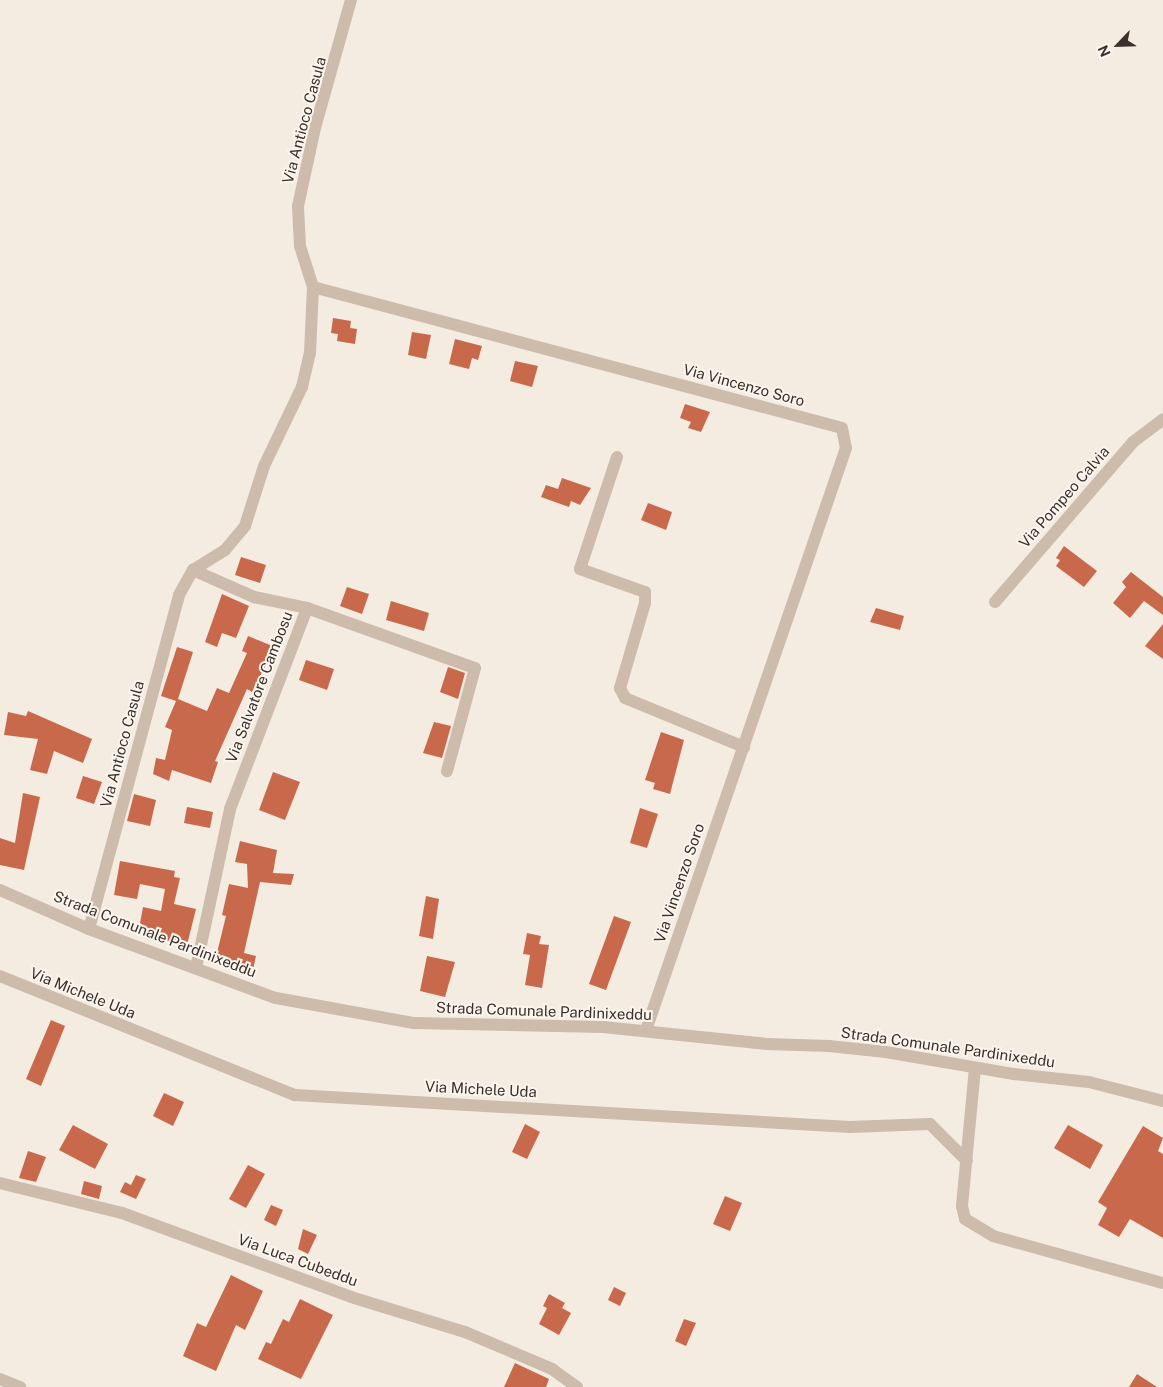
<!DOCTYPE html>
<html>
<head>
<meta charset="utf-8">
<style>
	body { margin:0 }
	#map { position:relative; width:1163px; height:1387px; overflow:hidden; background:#f4ebe1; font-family:"Public Sans",sans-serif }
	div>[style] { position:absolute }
	.building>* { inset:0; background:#c8694b }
	.minor>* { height:12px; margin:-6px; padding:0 6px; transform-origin:6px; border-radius:6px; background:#cdbbac }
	span { translate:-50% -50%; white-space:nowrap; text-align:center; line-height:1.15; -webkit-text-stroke:4px #fbf5ee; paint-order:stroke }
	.street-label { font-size:15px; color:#3b302b }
	.north { position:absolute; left:1093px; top:20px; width:50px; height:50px; -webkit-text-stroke:4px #fbf5ee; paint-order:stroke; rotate:246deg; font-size:14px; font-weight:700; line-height:20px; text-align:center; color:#3b302b }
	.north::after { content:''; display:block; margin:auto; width:18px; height:22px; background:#3b302b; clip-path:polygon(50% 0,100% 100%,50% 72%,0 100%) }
</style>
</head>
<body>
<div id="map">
	<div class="building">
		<i style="clip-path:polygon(333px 318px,351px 321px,350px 328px,357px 329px,355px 344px,337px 341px,338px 334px,331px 333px)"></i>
		<i style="clip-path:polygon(412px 332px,431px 335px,426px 359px,408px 355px)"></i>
		<i style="clip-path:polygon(455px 339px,482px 346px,478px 360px,472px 358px,469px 369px,449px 364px)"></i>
		<i style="clip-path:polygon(515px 361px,538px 366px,532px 387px,510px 381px)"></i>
		<i style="clip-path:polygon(685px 404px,710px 412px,701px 432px,688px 428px,691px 422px,680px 418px)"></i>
		<i style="clip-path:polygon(562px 478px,591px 488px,580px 505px,571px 501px,569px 507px,541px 497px,546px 485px,558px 489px)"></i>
		<i style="clip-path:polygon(648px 503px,672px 512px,666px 530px,641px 520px)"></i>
		<i style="clip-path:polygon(1064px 546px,1097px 571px,1084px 587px,1056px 566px,1060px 560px,1056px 558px)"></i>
		<i style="clip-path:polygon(241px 557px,266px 565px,260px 583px,235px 575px)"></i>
		<i style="clip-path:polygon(1131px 572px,1163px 597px,1163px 615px,1144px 601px,1130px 618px,1113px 603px,1126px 587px,1122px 582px)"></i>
		<i style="clip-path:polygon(347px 587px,369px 594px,362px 614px,340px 606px)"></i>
		<i style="clip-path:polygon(222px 594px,249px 606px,236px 638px,222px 633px,217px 647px,205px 642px)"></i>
		<i style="clip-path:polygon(391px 601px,429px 613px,424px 631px,386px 620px)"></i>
		<i style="clip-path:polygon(876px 608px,904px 616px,900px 630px,870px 622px)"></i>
		<i style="clip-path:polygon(1163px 624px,1163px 659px,1145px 646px)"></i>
		<i style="clip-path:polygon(248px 636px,275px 647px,252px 692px,247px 689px,215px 761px,218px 762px,211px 783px,172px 770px,169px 781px,153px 774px,156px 758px,165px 760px,172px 730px,165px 727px,176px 701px,161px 696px,177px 647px,193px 652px,178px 699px,207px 711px,217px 688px,229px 693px,247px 653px,242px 651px)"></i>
		<i style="clip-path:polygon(306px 660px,334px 669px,327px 690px,299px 680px)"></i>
		<i style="clip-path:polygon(448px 667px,465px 673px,458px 699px,440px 692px)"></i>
		<i style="clip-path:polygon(28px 711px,92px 739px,83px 763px,54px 751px,47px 774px,30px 770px,38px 739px,4px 735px,8px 712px,26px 716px)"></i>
		<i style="clip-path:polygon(434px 722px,451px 726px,442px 758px,423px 753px)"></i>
		<i style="clip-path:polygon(661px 732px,684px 740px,670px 794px,653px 789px,655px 783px,645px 780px)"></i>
		<i style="clip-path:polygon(273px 772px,300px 782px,285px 820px,259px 810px)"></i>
		<i style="clip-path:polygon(83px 776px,102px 782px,94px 804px,76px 798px)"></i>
		<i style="clip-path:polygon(23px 793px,40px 797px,24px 870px,0 865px,0 838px,15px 843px)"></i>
		<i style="clip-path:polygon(134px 794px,156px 800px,150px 826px,127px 821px)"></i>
		<i style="clip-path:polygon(187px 807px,213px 812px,210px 828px,184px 823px)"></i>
		<i style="clip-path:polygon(640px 808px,658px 814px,647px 848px,630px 843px)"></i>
		<i style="clip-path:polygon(240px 841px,277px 850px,273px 873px,294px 874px,291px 885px,260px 882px,244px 953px,256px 956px,253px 970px,215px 961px,226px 916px,222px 915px,229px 884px,248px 888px,247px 864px,235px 862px)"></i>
		<i style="clip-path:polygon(120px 861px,175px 871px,174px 877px,180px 878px,174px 904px,196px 909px,187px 945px,138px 934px,143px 907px,161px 911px,165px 889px,140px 884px,137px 899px,114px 895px)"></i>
		<i style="clip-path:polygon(426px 896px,439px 899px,433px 939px,419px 936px)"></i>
		<i style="clip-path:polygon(614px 916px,631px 922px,606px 990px,589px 984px)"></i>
		<i style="clip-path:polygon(527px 933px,541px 936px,539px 944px,549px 945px,542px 988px,525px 985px,530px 955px,523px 954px)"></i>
		<i style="clip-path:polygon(427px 956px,455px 962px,445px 997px,420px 991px)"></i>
		<i style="clip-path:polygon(51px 1020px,65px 1026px,41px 1086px,26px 1079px)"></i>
		<i style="clip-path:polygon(164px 1093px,184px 1102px,173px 1126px,153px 1116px)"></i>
		<i style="clip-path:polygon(525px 1124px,540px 1132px,527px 1159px,512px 1152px)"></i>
		<i style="clip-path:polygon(73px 1125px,108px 1144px,95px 1169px,59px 1150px)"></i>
		<i style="clip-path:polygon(1068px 1125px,1103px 1145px,1090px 1169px,1054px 1148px)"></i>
		<i style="clip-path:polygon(1143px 1126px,1163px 1138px,1158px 1151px,1163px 1154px,1163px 1238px,1130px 1219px,1119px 1237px,1098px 1225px,1107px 1208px,1098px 1202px)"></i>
		<i style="clip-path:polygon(28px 1151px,46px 1157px,36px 1182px,19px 1178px)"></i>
		<i style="clip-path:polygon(248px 1165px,265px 1174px,246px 1208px,229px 1199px)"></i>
		<i style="clip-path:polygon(136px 1175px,146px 1179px,136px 1199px,120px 1192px,125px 1182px,131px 1185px)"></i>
		<i style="clip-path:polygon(84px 1181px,102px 1186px,99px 1199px,81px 1194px)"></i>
		<i style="clip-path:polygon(725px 1196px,742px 1203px,730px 1231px,713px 1224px)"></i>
		<i style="clip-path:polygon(271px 1205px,283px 1210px,276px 1226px,264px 1220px)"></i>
		<i style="clip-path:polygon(303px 1229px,317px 1235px,308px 1254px,298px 1249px)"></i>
		<i style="clip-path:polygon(231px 1275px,263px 1291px,245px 1330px,236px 1325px,216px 1371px,183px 1356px,197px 1323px,206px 1327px)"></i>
		<i style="clip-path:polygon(614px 1287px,626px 1293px,620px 1306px,608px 1300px)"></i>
		<i style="clip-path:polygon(549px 1294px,565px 1303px,562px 1308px,571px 1313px,559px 1335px,539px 1324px,547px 1308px,543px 1306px)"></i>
		<i style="clip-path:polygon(300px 1299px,333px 1315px,301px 1379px,258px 1359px,266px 1342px,271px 1344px,283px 1319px,289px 1322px)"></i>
		<i style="clip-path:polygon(684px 1319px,696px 1323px,686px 1346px,675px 1341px)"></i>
		<i style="clip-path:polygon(515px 1363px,549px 1379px,546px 1387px,504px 1387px)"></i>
		<i style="clip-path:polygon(1137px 1374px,1157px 1387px,1129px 1387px)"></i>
	</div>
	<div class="minor">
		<i style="left:313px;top:287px;width:547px;rotate:14.92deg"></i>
		<i style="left:842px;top:428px;width:20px;rotate:79deg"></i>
		<i style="left:846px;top:448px;width:615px;rotate:108.96deg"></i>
		<i style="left:617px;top:457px;width:118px;rotate:108.3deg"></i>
		<i style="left:580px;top:569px;width:69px;rotate:19.5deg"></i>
		<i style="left:645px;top:592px;width:11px;rotate:90deg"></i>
		<i style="left:645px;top:603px;width:89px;rotate:106.4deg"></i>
		<i style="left:620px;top:688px;width:11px;rotate:63deg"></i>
		<i style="left:625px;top:698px;width:129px;rotate:22.4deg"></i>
		<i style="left:193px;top:570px;width:38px;rotate:-32deg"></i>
		<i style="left:225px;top:550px;width:31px;rotate:-50deg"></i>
		<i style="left:245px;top:526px;width:63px;rotate:-72.4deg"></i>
		<i style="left:264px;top:466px;width:88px;rotate:-64.3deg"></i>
		<i style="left:302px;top:387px;width:35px;rotate:-77deg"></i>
		<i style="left:310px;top:353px;width:66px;rotate:-87.4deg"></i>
		<i style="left:313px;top:287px;width:43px;rotate:-107.6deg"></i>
		<i style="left:300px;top:246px;width:40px;rotate:-92.9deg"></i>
		<i style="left:298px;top:206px;width:80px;rotate:-77.7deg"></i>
		<i style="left:315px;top:128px;width:133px;rotate:-74.3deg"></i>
		<i style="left:995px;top:602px;width:211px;rotate:-49.2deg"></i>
		<i style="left:1133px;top:442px;width:38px;rotate:-37deg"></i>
		<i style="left:0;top:890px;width:97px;rotate:23.7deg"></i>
		<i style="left:89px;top:929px;width:199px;rotate:20.3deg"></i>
		<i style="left:276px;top:998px;width:139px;rotate:10.3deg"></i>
		<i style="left:413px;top:1023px;width:190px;rotate:1.2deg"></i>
		<i style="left:603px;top:1027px;width:165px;rotate:5.9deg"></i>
		<i style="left:767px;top:1044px;width:62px;rotate:1.8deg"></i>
		<i style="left:829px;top:1046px;width:57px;rotate:6deg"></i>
		<i style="left:886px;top:1052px;width:130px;rotate:9.8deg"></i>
		<i style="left:1014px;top:1074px;width:75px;rotate:6.1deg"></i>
		<i style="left:1089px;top:1082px;width:76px;rotate:14.4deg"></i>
		<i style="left:89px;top:929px;width:346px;rotate:-74.9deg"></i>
		<i style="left:179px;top:595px;width:29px;rotate:-61deg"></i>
		<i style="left:193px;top:570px;width:67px;rotate:23.9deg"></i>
		<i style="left:254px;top:597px;width:54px;rotate:11.7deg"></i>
		<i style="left:196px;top:968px;width:163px;rotate:-77.9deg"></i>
		<i style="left:230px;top:809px;width:215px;rotate:-69deg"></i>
		<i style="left:307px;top:608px;width:178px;rotate:19.7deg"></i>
		<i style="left:475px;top:668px;width:107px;rotate:105.2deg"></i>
		<i style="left:0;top:976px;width:318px;rotate:22deg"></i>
		<i style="left:295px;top:1095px;width:556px;rotate:3.3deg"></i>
		<i style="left:850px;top:1127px;width:80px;rotate:-2.1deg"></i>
		<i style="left:930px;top:1124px;width:52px;rotate:45deg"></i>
		<i style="left:975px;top:1068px;width:139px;rotate:95.4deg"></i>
		<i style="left:962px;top:1206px;width:13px;rotate:77deg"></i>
		<i style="left:965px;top:1219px;width:33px;rotate:31deg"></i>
		<i style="left:993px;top:1236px;width:176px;rotate:15.5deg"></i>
		<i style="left:0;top:1183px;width:126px;rotate:13.8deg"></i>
		<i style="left:122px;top:1213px;width:244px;rotate:20.1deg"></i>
		<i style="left:351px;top:1297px;width:119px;rotate:17.1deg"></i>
		<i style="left:465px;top:1332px;width:95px;rotate:23deg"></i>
		<i style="left:552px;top:1369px;width:31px;rotate:36deg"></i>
		<i style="left:0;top:1379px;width:22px;rotate:22deg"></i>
	</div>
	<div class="street-label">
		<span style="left:304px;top:120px;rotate:-75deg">Via Antioco Casula</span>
		<span style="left:744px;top:385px;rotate:15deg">Via Vincenzo Soro</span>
		<span style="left:1064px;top:497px;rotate:-49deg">Via Pompeo Calvia</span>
		<span style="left:259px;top:687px;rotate:-69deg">Via Salvatore Cambosu</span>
		<span style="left:122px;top:744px;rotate:-75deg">Via Antioco Casula</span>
		<span style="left:679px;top:883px;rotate:-71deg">Via Vincenzo Soro</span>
		<span style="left:155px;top:934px;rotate:21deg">Strada Comunale Pardinixeddu</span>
		<span style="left:83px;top:993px;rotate:22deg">Via Michele Uda</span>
		<span style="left:544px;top:1011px;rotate:2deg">Strada Comunale Pardinixeddu</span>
		<span style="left:948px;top:1047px;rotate:8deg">Strada Comunale Pardinixeddu</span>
		<span style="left:481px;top:1089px;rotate:3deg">Via Michele Uda</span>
		<span style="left:298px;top:1260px;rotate:20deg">Via Luca Cubeddu</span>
	</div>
	<div class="north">N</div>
</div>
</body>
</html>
